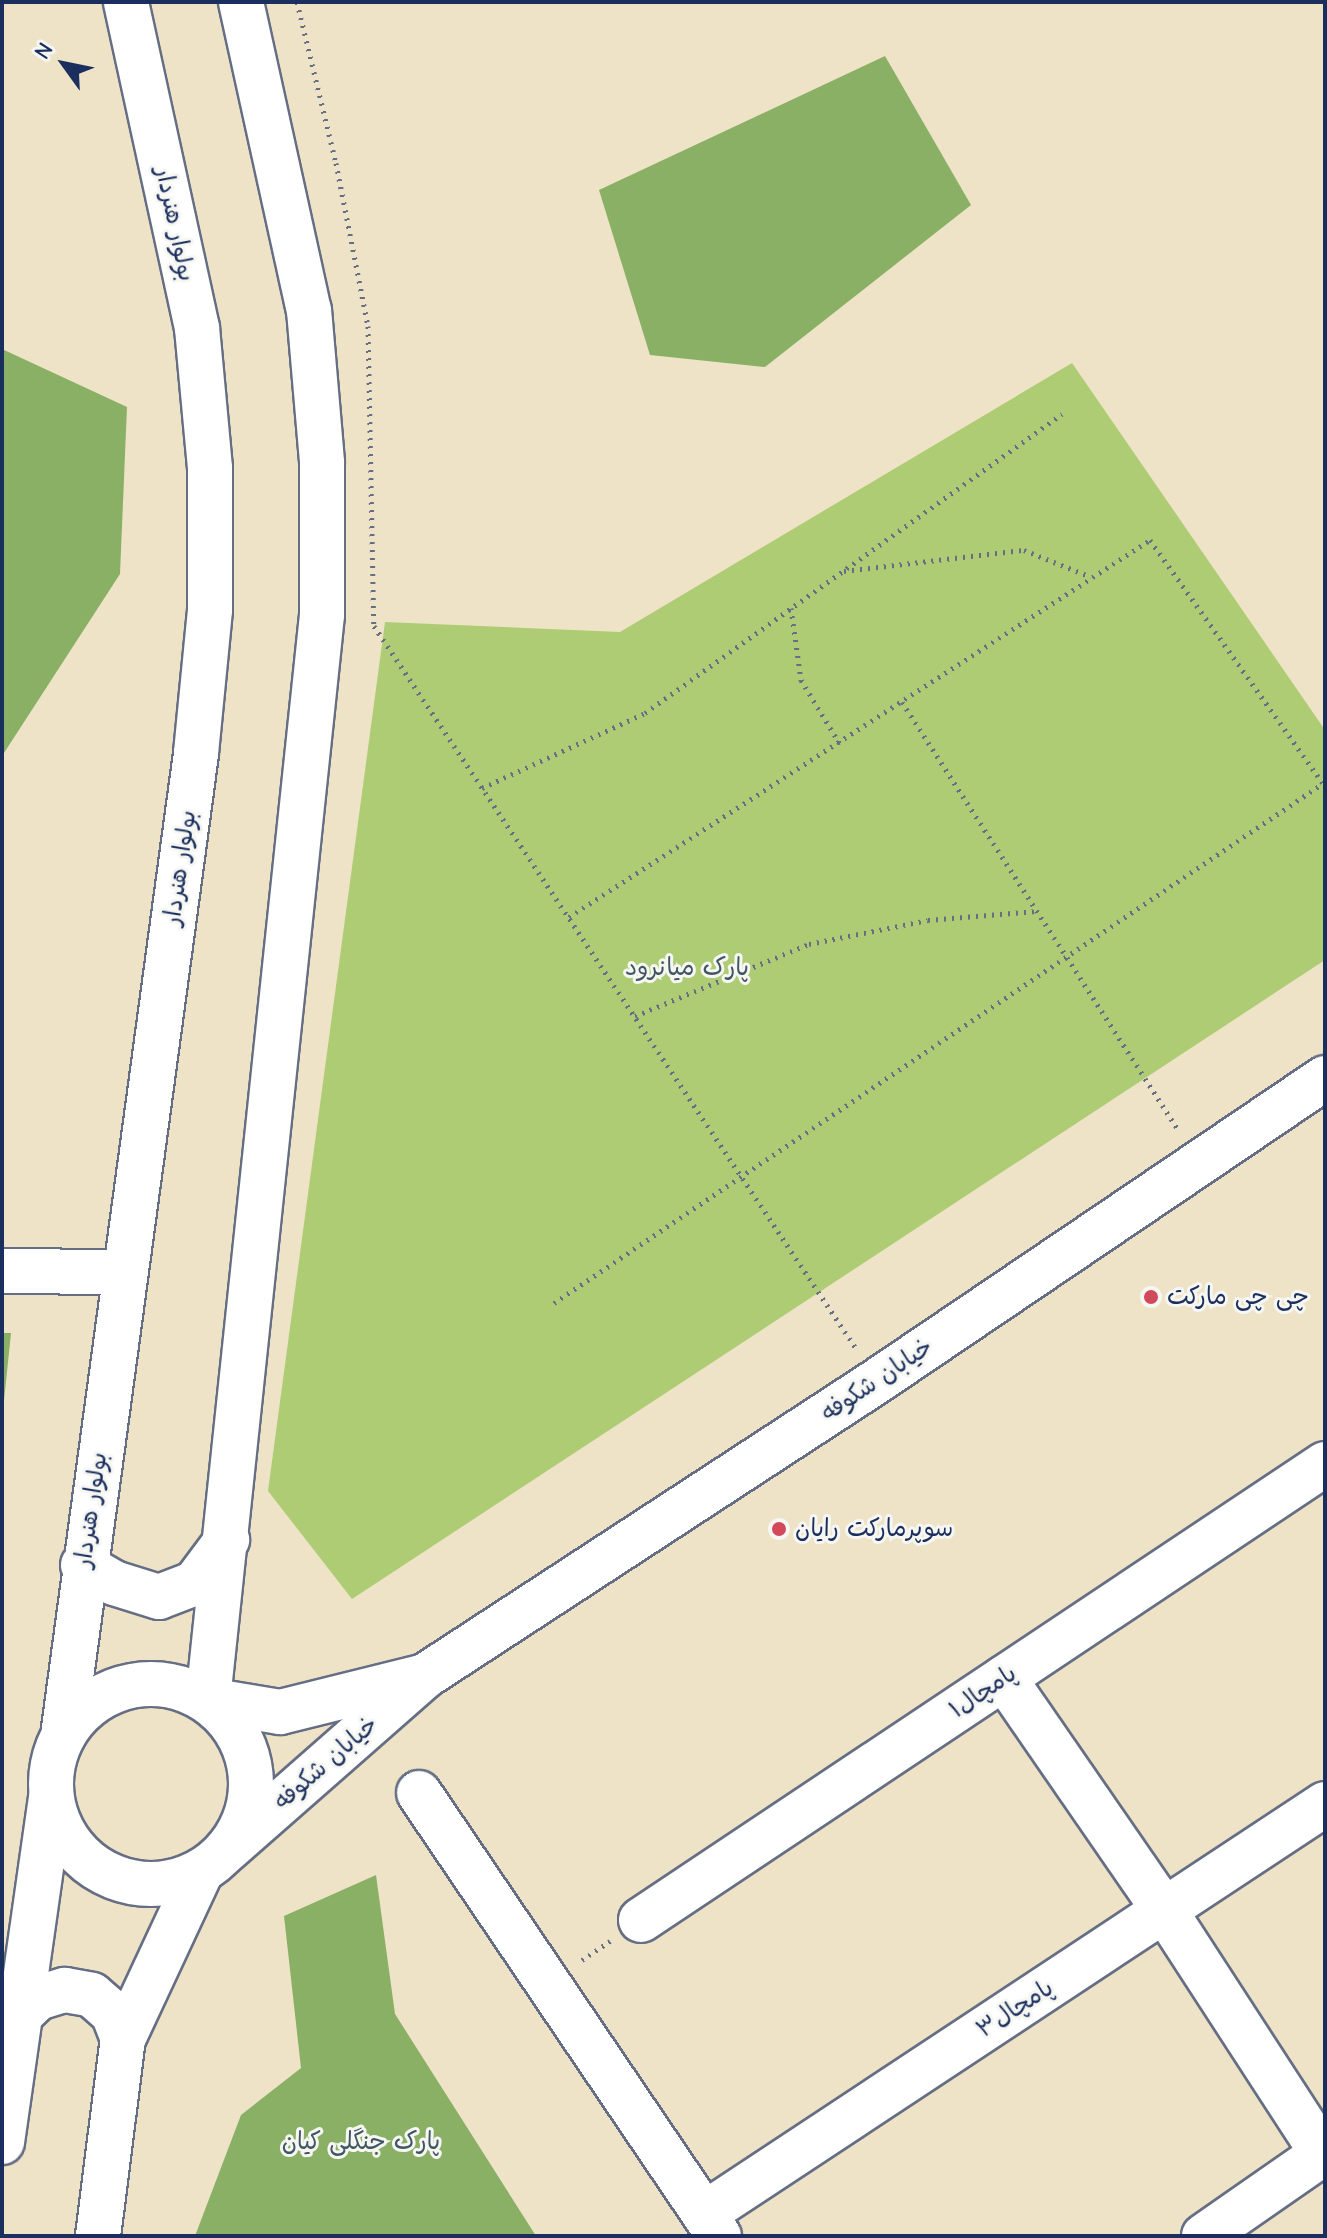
<!DOCTYPE html>
<html>
<head>
<meta charset="utf-8">
<style>
	body { margin:0 }
	#map { position:relative; width:1327px; height:2238px; overflow:hidden; background:#eee3c7; font-family:"Comic Neue","Playpen Sans Arabic",sans-serif }
	div>[style] { position:absolute }
	.green>* { inset:0; background:#aecc73 }
	.forest>* { inset:0; background:#8ab065 }
	.path>* { height:5px; margin-top:-2.5px; transform-origin:0; background:repeating-linear-gradient(90deg,#656e83 0 2px,transparent 0 8px) }
	.roads { filter:drop-shadow(2px 0 #656e83) drop-shadow(-2px 0 #656e83) drop-shadow(0 2px #656e83) drop-shadow(0 -2px #656e83) }
	.street>* { height:44px; margin:-22px; padding:0 22px; transform-origin:22px; border-radius:22px; background:#fff }
	.secondary>* { height:44px; margin:-22px; padding:0 22px; transform-origin:22px; border-radius:22px; background:#fff }
	.secondary>.ring { margin:-22px; padding:0; box-sizing:content-box; background:none; border:44px solid #fff; border-radius:50% }
	.dots>* { width:22px; height:22px; translate:-50% -50%; box-sizing:border-box; border:4px solid #f6f6f2; border-radius:50% }
	span { translate:-50% -50%; white-space:nowrap; text-align:center; line-height:1.15; -webkit-text-stroke:6px #f6f6f2; paint-order:stroke }
	.street-label { font-size:24px; color:#1b2f5e }
	.park-label { font-size:24px; color:#405663 }
	.poi-label { font-size:24px; color:#1b2f5e }
	.left { translate:0 -50%; text-align:left }
	.frame { position:absolute; inset:0; border:4px solid #1b2f5e; pointer-events:none }
	.north { position:absolute; left:24px; top:24px; width:80px; height:80px; -webkit-text-stroke:6px #f6f6f2; paint-order:stroke; rotate:303deg; font-size:22px; font-weight:700; line-height:32px; text-align:center; color:#1b2f5e }
	.north::after { content:''; display:block; margin:auto; width:28px; height:36px; background:#1b2f5e; clip-path:polygon(50% 0,100% 100%,50% 72%,0 100%) }
</style>
</head>
<body>
<div id="map">
	<div class="green">
		<i style="clip-path:polygon(1072px 363px,1325px 730px,1325px 960px,352px 1599px,268px 1491px,385px 622px,620px 632px)"></i>
	</div>
	<div class="forest">
		<i style="clip-path:polygon(885px 56px,971px 205px,765px 367px,650px 355px,599px 190px)"></i>
		<i style="clip-path:polygon(2px 349px,127px 407px,120px 574px,2px 756px)"></i>
		<i style="clip-path:polygon(2px 1333px,11px 1333px,2px 1420px)"></i>
		<i style="clip-path:polygon(376px 1875px,395px 2014px,536px 2236px,195px 2236px,241px 2115px,301px 2068px,284px 1916px)"></i>
	</div>
	<div class="path">
		<i style="left:297px;top:2px;width:166px;rotate:76.4deg"></i>
		<i style="left:336px;top:163px;width:166px;rotate:78.9deg"></i>
		<i style="left:368px;top:326px;width:300px;rotate:88.9deg"></i>
		<i style="left:374px;top:626px;width:867px;rotate:56.29deg"></i>
		<i style="left:844px;top:571px;width:181px;rotate:-6.7deg"></i>
		<i style="left:1024px;top:550px;width:72px;rotate:21.9deg"></i>
		<i style="left:791px;top:608px;width:73px;rotate:82.1deg"></i>
		<i style="left:801px;top:680px;width:75px;rotate:58.6deg"></i>
		<i style="left:902px;top:702px;width:511px;rotate:57.15deg"></i>
		<i style="left:482px;top:788px;width:179px;rotate:-24.7deg"></i>
		<i style="left:645px;top:713px;width:513px;rotate:-35.64deg"></i>
		<i style="left:569px;top:917px;width:693px;rotate:-32.98deg"></i>
		<i style="left:1150px;top:540px;width:298px;rotate:54.6deg"></i>
		<i style="left:635px;top:1016px;width:188px;rotate:-22.5deg"></i>
		<i style="left:809px;top:944px;width:121px;rotate:-11.4deg"></i>
		<i style="left:928px;top:920px;width:109px;rotate:-4.7deg"></i>
		<i style="left:554px;top:1303px;width:931px;rotate:-34.05deg"></i>
		<i style="left:582px;top:1960px;width:34px;rotate:-34deg"></i>
	</div>
	<div class="roads">
		<div class="street">
			<i style="left:2px;top:1271px;width:122px;rotate:0.5deg"></i>
			<i style="left:1004px;top:1678px;width:283px;rotate:55.4deg"></i>
			<i style="left:1165px;top:1911px;width:288px;rotate:57deg"></i>
			<i style="left:419px;top:1793px;width:535px;rotate:55.89deg"></i>
			<i style="left:641px;top:1920px;width:822px;rotate:-33.69deg"></i>
			<i style="left:704px;top:2214px;width:744px;rotate:-33.43deg"></i>
			<i style="left:1204px;top:2236px;width:147px;rotate:-34.8deg"></i>
		</div>
		<div class="secondary">
			<i style="left:241px;top:2px;width:315px;rotate:77.6deg"></i>
			<i style="left:309px;top:310px;width:154px;rotate:85.1deg"></i>
			<i style="left:322px;top:463px;width:152px;rotate:90deg"></i>
			<i style="left:322px;top:615px;width:1091px;rotate:96deg"></i>
			<i style="left:208px;top:1700px;width:73px;rotate:9.5deg"></i>
			<i style="left:280px;top:1712px;width:149px;rotate:-13.9deg"></i>
			<i style="left:83px;top:1565px;width:36px;rotate:30deg"></i>
			<i style="left:114px;top:1583px;width:47px;rotate:17.3deg"></i>
			<i style="left:159px;top:1597px;width:39px;rotate:-21deg"></i>
			<i style="left:195px;top:1583px;width:54px;rotate:-53.3deg"></i>
			<i class="ring" style="left:51px;top:1684px;width:156px;height:156px"></i>
			<i style="left:63px;top:1736px;width:992px;rotate:-82.29deg"></i>
			<i style="left:196px;top:753px;width:144px;rotate:-84.4deg"></i>
			<i style="left:210px;top:610px;width:142px;rotate:-90deg"></i>
			<i style="left:210px;top:468px;width:141px;rotate:-95.3deg"></i>
			<i style="left:197px;top:328px;width:334px;rotate:-102.3deg"></i>
			<i style="left:227px;top:1850px;width:264px;rotate:-41.3deg"></i>
			<i style="left:425px;top:1676px;width:540px;rotate:-33.13deg"></i>
			<i style="left:877px;top:1381px;width:541px;rotate:-34.07deg"></i>
			<i style="left:18px;top:2017px;width:28px;rotate:-44deg"></i>
			<i style="left:38px;top:1998px;width:28px;rotate:-17deg"></i>
			<i style="left:65px;top:1990px;width:27px;rotate:10deg"></i>
			<i style="left:92px;top:1995px;width:28px;rotate:41deg"></i>
			<i style="left:113px;top:2013px;width:28px;rotate:69deg"></i>
			<i style="left:2px;top:2142px;width:346px;rotate:-81.9deg"></i>
			<i style="left:98px;top:2236px;width:199px;rotate:-82.8deg"></i>
			<i style="left:123px;top:2039px;width:184px;rotate:-65deg"></i>
		</div>
	</div>
	<div class="dots">
		<i style="left:1151px;top:1297px;background:#d1495b"></i>
		<i style="left:779px;top:1529px;background:#d1495b"></i>
	</div>
	<div class="street-label">
		<span style="left:175px;top:224px;rotate:78deg">بولوار هنردار</span>
		<span style="left:180px;top:868px;rotate:-82deg">بولوار هنردار</span>
		<span style="left:877px;top:1380px;rotate:-34deg">خیابان شکوفه</span>
		<span style="left:91px;top:1510px;rotate:-82deg">بولوار هنردار</span>
		<span style="left:983px;top:1692px;rotate:-34deg">پامچال۱</span>
		<span style="left:326px;top:1763px;rotate:-41deg">خیابان شکوفه</span>
		<span style="left:1015px;top:2009px;rotate:-33deg">پامچال۳</span>
	</div>
	<div class="park-label">
		<span style="left:687px;top:968px">پارک میانرود</span>
		<span style="left:361px;top:2142px">پارک جنگلی کیان</span>
	</div>
	<div class="poi-label">
		<span class="left" style="left:1167px;top:1297px">چی چی مارکت</span>
		<span class="left" style="left:795px;top:1529px">سوپرمارکت رایان</span>
	</div>
	<div class="frame"></div>
	<div class="north">N</div>
</div>
</body>
</html>
